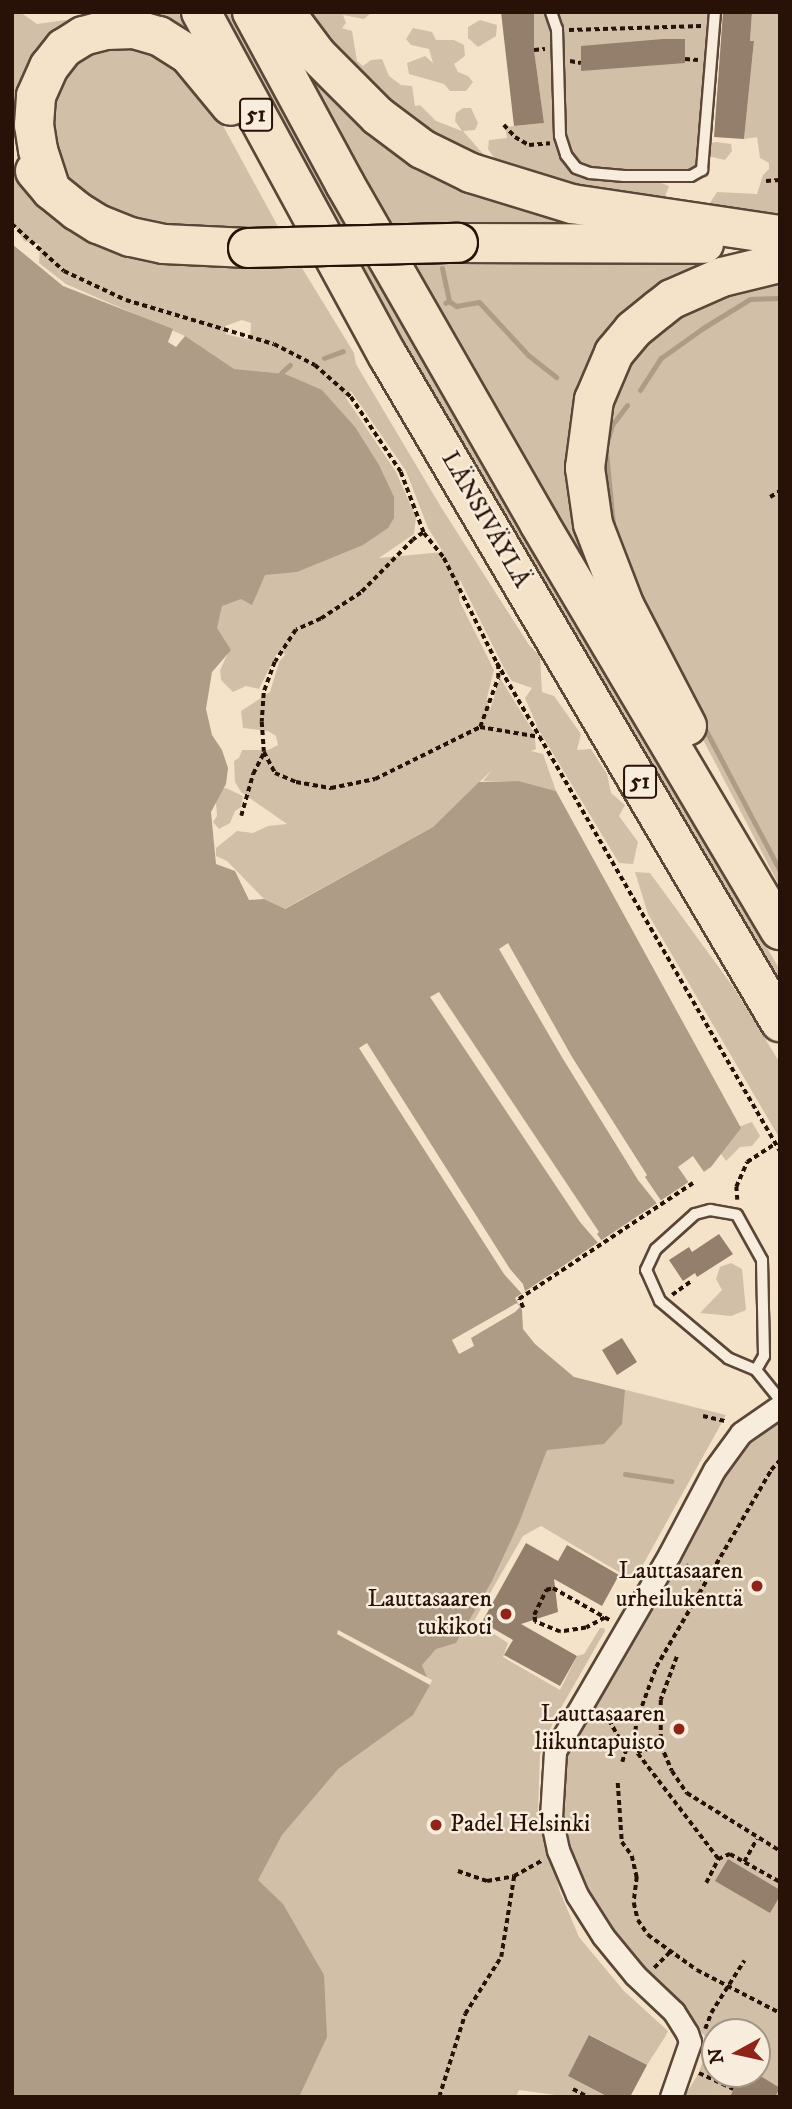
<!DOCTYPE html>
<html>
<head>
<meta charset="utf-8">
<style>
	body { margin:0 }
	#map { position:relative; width:792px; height:2109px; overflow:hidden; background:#f5e3c9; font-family:"IM FELL DW Pica",serif }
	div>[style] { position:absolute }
	.green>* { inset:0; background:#d2bfa8 }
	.water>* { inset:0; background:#af9c87 }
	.pier>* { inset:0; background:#f5e3c9 }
	.stream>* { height:5px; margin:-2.5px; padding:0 2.5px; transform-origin:2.5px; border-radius:2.5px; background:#af9c87 }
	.building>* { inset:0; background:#937f6c }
	.path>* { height:3.5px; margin-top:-1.75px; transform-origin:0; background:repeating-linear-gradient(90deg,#281207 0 5px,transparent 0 8.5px) }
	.roads { filter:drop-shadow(2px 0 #5b4638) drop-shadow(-2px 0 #5b4638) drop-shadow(0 2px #5b4638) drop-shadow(0 -2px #5b4638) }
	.lane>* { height:10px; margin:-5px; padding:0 5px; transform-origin:5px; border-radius:5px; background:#f8eddc }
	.street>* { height:21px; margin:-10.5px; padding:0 10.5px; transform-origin:10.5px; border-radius:10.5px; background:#f8eddc }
	.highway>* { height:38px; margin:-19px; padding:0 19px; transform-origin:19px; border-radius:19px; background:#f5e3c9 }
	.bridges { filter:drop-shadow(2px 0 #281207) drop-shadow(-2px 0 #281207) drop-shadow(0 2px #281207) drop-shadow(0 -2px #281207) }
	.highway-bridge>* { height:38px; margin:-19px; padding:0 19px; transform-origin:19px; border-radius:19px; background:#f5e3c9 }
	.dots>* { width:19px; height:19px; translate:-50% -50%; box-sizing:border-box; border:4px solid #f8eddc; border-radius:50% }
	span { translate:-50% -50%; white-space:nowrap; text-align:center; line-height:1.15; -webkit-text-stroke:5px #f8eddc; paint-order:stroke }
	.shield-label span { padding:2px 5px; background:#f8eddc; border:2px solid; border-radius:5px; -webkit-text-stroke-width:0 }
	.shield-label { font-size:23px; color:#281207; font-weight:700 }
	.street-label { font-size:24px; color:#281207 }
	.poi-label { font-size:24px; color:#281207 }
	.right { translate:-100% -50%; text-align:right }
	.left { translate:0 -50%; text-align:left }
	.frame { position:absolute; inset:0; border:14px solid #281207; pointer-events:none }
	.north { position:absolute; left:701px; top:2018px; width:70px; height:70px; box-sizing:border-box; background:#f8eddc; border:2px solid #a59587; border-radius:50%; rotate:262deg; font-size:19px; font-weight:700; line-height:28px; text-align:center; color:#281207 }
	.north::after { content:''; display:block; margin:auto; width:24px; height:32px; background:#8f2418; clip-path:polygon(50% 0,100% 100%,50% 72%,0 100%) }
</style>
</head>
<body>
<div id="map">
	<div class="green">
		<i style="clip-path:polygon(12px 12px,20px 12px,37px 24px,122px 12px,178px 12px,185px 27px,179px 32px,105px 22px,19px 113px,12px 88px)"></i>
		<i style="clip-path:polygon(221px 12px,230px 12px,348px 229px,338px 229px)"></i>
		<i style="clip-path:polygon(295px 12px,372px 12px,364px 19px,343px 15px,346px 23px,342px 28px,352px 31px,357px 61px,363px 66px,371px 60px,382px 59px,389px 76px,401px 85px,412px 86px,415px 106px,420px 105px,436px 121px,462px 131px,455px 121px,456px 113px,463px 108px,471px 108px,478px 123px,475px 130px,463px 131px,499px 172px,424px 141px)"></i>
		<i style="clip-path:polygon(534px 12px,719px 12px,717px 58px,704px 65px,702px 113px,704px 116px,697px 169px,631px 171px,620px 181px,627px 183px,653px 180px,669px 186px,664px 199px,631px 204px,497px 162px,488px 149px,489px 140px,507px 138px,505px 127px,544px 123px,534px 50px)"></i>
		<i style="clip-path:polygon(752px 12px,780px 12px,780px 224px,712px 209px,710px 203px,717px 192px,757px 194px,763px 175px,769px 169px,769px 163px,760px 158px,757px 137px,744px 139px,754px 42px,750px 41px)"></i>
		<i style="clip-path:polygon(480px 20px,497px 25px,496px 36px,478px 47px,468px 38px,468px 27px)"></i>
		<i style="clip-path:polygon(413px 28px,432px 32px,436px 40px,454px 40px,464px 45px,465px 56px,454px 64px,458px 72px,468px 76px,473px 82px,466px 91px,450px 91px,444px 84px,409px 74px,407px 63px,425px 56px,433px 63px,429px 49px,411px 45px,406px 39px)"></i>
		<i style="clip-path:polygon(99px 42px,164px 48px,215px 111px,281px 232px,176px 240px,106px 215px,73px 183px,56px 162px,45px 135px,55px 81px)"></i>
		<i style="clip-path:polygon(291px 49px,372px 125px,646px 223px,392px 230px)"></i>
		<i style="clip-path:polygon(717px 142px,731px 144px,732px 151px,725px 160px,707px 156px,710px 143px)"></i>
		<i style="clip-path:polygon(evenodd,12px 162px,38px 206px,55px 221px,100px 243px,256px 263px,262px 268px,302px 268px,354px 353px,356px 364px,441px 507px,529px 645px,540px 656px,542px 692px,554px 696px,581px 734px,577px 750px,591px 749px,607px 774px,611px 793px,625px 805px,619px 816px,638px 842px,633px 864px,619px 863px,537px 727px,534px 731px,536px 749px,531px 751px,543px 754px,556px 791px,519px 781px,483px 781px,492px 770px,433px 827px,284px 909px,264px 899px,227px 861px,216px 856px,216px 848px,237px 831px,253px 833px,268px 826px,287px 824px,241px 792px,235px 782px,234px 761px,239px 758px,242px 750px,268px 750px,278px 745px,276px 736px,268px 731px,243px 728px,241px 711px,270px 692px,279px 662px,285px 655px,282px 649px,276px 655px,259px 689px,246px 686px,233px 692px,221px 680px,220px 670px,228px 653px,212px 672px,185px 336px,66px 284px,39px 263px,40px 244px,24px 241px,12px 222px,12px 162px,242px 320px,251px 323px,250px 340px,226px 334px,225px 326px,242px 320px,12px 162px,351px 391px,406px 471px,428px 528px,443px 552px,379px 558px,414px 534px,416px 517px,396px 472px,346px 398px,351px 391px,12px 162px,460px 580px,506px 672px,512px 681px,532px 688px,525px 698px,537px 726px,533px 731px,500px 678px,490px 710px,487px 698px,494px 670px,459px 600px,460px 580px)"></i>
		<i style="clip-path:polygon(720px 256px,729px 259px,582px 403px,635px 649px,407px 259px)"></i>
		<i style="clip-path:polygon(356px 262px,365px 262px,780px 970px,780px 985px)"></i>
		<i style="clip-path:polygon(780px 271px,780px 887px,674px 684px,596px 486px,604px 391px,647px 328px)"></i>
		<i style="clip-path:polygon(226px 788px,243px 796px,241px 807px,235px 811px,230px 823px,219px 829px,213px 822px,217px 816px,215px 791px)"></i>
		<i style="clip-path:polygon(635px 872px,650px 873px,734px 988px,780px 1063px,780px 1139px,648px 914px)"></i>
		<i style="clip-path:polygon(752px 1122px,760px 1136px,752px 1146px,740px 1147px,726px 1161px,719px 1151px,738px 1127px)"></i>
		<i style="clip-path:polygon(731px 1263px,742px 1269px,746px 1310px,731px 1316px,700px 1313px,722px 1290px,716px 1279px,720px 1267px)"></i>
		<i style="clip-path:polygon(574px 1377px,726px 1415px,634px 1581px,541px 1526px,523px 1536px,474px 1621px,508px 1643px,503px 1657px,560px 1690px,577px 1656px,584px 1654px,600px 1628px,604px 1628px,605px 1631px,554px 1720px,540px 1755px,538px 1812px,560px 1892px,579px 1937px,624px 1991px,668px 2031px,665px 2037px,647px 2065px,590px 2035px,568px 2076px,607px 2097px,570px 2097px,519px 2090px,516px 2097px,151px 2097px,175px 1927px,393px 1707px)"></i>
		<i style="clip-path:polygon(evenodd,780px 1422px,780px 2097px,684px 2097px,697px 2076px,711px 2042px,636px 1968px,586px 1896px,568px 1847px,560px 1792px,563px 1756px,727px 1469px,740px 1451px,780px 1422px,715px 2032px,757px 2032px,757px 2074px,715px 2074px,715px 2032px)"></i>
	</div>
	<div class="water">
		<i style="clip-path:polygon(12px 244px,63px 286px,173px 329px,168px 342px,176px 347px,185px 336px,234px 369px,285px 374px,322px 390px,355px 427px,379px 465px,394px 497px,394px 518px,388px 528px,363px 545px,297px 572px,265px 575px,252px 605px,241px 599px,222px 606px,217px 628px,231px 650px,212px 672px,206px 709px,212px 735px,222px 750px,228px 768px,226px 784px,211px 812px,216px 864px,235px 871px,249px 900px,264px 899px,285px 909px,433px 827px,479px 782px,519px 781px,556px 791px,741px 1128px,711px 1167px,515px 1298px,522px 1310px,523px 1329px,535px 1344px,574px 1377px,625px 1390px,622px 1424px,604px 1444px,547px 1450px,519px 1523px,492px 1581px,456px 1643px,436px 1649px,422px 1665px,430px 1685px,413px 1715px,338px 1769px,282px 1835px,258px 1880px,283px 1904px,324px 1975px,327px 2037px,299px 2097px,12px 2097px)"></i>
	</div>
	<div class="pier">
		<i style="clip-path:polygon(508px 943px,572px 1057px,647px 1175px,645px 1177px,662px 1202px,658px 1205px,638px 1180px,563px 1059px,499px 949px)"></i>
		<i style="clip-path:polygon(439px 992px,599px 1232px,597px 1234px,602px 1241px,599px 1244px,580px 1222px,430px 997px)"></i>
		<i style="clip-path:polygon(367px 1043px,510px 1269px,523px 1284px,525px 1291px,522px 1294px,504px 1274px,359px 1048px)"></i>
		<i style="clip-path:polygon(693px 1156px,704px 1172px,689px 1183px,678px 1167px)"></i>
		<i style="clip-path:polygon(517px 1303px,520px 1307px,515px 1312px,471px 1338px,474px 1346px,459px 1354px,452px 1340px)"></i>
		<i style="clip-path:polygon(338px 1630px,432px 1680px,430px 1685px,337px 1634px)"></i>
	</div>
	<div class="stream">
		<i style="left:442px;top:268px;width:34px;rotate:78deg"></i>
		<i style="left:449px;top:301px;width:4px;rotate:153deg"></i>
		<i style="left:449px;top:301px;width:9px;rotate:36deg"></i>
		<i style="left:456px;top:306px;width:23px;rotate:-10deg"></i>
		<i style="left:479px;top:302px;width:72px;rotate:47.2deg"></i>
		<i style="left:528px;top:355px;width:36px;rotate:38deg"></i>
		<i style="left:324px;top:358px;width:20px;rotate:-20deg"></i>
		<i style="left:281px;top:373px;width:12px;rotate:-42deg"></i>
		<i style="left:640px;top:390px;width:38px;rotate:-57deg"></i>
		<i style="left:661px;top:358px;width:52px;rotate:-35.5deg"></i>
		<i style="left:703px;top:328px;width:55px;rotate:-31.7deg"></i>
		<i style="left:750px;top:299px;width:30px;rotate:-2deg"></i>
		<i style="left:607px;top:442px;width:18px;rotate:-74deg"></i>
		<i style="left:612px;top:425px;width:25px;rotate:-53deg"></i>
		<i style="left:606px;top:452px;width:73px;rotate:84.5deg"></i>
		<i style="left:703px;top:725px;width:165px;rotate:62.2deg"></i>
		<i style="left:625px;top:1474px;width:47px;rotate:8.7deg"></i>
	</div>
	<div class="building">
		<i style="clip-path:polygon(501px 12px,534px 12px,534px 50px,544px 123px,514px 126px)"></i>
		<i style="clip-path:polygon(723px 12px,752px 12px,750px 41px,754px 41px,744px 139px,714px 137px)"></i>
		<i style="clip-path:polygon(663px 39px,685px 39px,685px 63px,581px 71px,581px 46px)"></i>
		<i style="clip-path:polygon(719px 1234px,733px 1254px,697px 1277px,695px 1273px,683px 1281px,669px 1260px,689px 1247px,692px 1252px)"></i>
		<i style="clip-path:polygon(622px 1338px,637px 1362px,617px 1375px,602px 1350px)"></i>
		<i style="clip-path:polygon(526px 1543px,558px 1561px,567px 1545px,619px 1575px,602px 1606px,554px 1579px,558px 1612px,521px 1624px,577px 1656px,560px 1686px,504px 1655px,513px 1640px,482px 1622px)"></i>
		<i style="clip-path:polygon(728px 1859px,780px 1890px,780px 1896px,770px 1913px,715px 1881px)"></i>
		<i style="clip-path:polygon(589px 2035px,647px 2065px,630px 2097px,608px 2097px,568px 2076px)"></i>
		<i style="clip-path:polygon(718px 2074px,757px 2074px,780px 2088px,775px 2097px,730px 2097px,736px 2084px)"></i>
	</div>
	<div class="path">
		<i style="left:569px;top:30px;width:133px;rotate:-1.7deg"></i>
		<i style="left:534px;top:50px;width:11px;rotate:-5deg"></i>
		<i style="left:685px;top:59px;width:13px;rotate:4deg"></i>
		<i style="left:570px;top:61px;width:11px;rotate:10deg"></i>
		<i style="left:504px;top:125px;width:16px;rotate:47deg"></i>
		<i style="left:515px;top:137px;width:16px;rotate:30deg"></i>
		<i style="left:529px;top:145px;width:21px;rotate:-5deg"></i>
		<i style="left:766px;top:181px;width:14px;rotate:-4deg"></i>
		<i style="left:12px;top:224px;width:70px;rotate:42.1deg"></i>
		<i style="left:64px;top:271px;width:68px;rotate:25.1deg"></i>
		<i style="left:126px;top:300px;width:154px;rotate:16.6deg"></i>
		<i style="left:274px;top:344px;width:46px;rotate:27.1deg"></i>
		<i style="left:315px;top:365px;width:48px;rotate:41.6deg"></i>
		<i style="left:351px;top:397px;width:90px;rotate:56.3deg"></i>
		<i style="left:401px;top:472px;width:65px;rotate:69.3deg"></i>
		<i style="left:424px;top:533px;width:32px;rotate:51deg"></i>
		<i style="left:444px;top:558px;width:118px;rotate:63.2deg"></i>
		<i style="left:497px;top:663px;width:564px;rotate:59.89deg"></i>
		<i style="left:770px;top:497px;width:12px;rotate:-31deg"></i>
		<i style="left:423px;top:533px;width:12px;rotate:145deg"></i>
		<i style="left:413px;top:540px;width:74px;rotate:134.5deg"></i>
		<i style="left:361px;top:593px;width:48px;rotate:147deg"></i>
		<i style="left:321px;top:619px;width:27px;rotate:156deg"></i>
		<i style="left:296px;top:630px;width:38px;rotate:123deg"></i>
		<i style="left:275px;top:662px;width:33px;rotate:110deg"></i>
		<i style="left:264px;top:693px;width:29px;rotate:94deg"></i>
		<i style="left:262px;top:722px;width:30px;rotate:86deg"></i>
		<i style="left:264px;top:752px;width:24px;rotate:62deg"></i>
		<i style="left:275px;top:773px;width:23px;rotate:23deg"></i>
		<i style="left:296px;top:782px;width:36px;rotate:10deg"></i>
		<i style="left:331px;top:788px;width:45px;rotate:-11.6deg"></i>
		<i style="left:375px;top:779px;width:117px;rotate:-26.3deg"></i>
		<i style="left:480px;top:727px;width:52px;rotate:-69.8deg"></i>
		<i style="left:498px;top:678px;width:13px;rotate:-90deg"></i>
		<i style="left:480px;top:727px;width:61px;rotate:9.5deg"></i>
		<i style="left:241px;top:816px;width:44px;rotate:-74.1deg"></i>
		<i style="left:253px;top:774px;width:25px;rotate:-63deg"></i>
		<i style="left:737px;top:1200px;width:13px;rotate:-94deg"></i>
		<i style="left:736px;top:1187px;width:27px;rotate:-66deg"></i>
		<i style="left:747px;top:1162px;width:35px;rotate:-33deg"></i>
		<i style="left:672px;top:1295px;width:24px;rotate:-36deg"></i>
		<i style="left:523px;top:1308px;width:10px;rotate:-114deg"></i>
		<i style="left:519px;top:1299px;width:209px;rotate:-33.7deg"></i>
		<i style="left:703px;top:1416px;width:23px;rotate:13deg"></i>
		<i style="left:686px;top:1565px;width:25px;rotate:42deg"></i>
		<i style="left:605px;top:1618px;width:21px;rotate:152deg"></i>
		<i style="left:586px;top:1628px;width:26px;rotate:171deg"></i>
		<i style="left:560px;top:1632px;width:27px;rotate:-158deg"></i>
		<i style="left:535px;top:1622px;width:7px;rotate:-98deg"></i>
		<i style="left:534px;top:1615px;width:28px;rotate:-64deg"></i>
		<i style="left:546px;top:1590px;width:7px;rotate:-16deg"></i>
		<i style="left:553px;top:1588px;width:67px;rotate:29.6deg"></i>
		<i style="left:677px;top:1657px;width:46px;rotate:110.4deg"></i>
		<i style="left:661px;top:1700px;width:45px;rotate:90deg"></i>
		<i style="left:661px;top:1745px;width:28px;rotate:67deg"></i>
		<i style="left:672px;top:1771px;width:27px;rotate:56deg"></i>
		<i style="left:687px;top:1793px;width:110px;rotate:31.9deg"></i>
		<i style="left:599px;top:1713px;width:12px;rotate:35deg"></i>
		<i style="left:609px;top:1720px;width:34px;rotate:60deg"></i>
		<i style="left:637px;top:1752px;width:25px;rotate:-16deg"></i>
		<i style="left:622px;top:1762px;width:13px;rotate:-72deg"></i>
		<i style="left:626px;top:1750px;width:7px;rotate:-16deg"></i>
		<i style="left:618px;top:1783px;width:59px;rotate:86.1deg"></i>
		<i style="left:622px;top:1842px;width:17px;rotate:54deg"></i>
		<i style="left:632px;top:1856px;width:22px;rotate:77deg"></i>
		<i style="left:637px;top:1877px;width:26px;rotate:97deg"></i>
		<i style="left:634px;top:1903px;width:17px;rotate:77deg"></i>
		<i style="left:638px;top:1920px;width:18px;rotate:56deg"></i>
		<i style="left:648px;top:1935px;width:60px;rotate:35.5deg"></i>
		<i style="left:697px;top:1970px;width:93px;rotate:27.4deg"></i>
		<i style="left:718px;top:1859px;width:140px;rotate:-127.4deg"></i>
		<i style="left:633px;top:1748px;width:26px;rotate:-83deg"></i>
		<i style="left:636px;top:1722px;width:59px;rotate:-70deg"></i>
		<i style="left:656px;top:1667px;width:228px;rotate:-59.7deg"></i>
		<i style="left:771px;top:1470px;width:13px;rotate:-48deg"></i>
		<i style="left:744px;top:1862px;width:26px;rotate:-61deg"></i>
		<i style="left:458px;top:1871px;width:31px;rotate:19deg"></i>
		<i style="left:487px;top:1881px;width:27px;rotate:-10deg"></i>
		<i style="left:706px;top:1883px;width:27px;rotate:-63deg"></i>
		<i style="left:718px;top:1859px;width:13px;rotate:-23deg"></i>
		<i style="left:730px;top:1854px;width:57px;rotate:29.2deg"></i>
		<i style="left:654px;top:1968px;width:23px;rotate:-45deg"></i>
		<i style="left:705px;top:2029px;width:17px;rotate:-69deg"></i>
		<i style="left:711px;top:2013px;width:62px;rotate:-57.6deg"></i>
		<i style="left:699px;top:2073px;width:38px;rotate:25deg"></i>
		<i style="left:573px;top:2089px;width:17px;rotate:28deg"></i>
		<i style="left:439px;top:2097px;width:87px;rotate:-72.6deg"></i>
		<i style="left:465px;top:2014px;width:67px;rotate:-57.7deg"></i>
		<i style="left:501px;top:1957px;width:82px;rotate:-80.9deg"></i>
		<i style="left:514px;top:1876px;width:31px;rotate:-29deg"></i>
	</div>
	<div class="roads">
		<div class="lane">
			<i style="left:551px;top:12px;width:18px;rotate:71deg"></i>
			<i style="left:557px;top:29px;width:107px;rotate:88.4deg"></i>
			<i style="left:560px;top:136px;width:20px;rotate:72deg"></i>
			<i style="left:566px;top:155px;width:16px;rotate:52deg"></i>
			<i style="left:576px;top:168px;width:15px;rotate:20deg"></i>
			<i style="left:590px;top:173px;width:34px;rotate:5deg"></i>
			<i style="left:624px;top:176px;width:67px"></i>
			<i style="left:691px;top:176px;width:13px;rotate:-29deg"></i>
			<i style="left:702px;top:170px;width:159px;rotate:-85.3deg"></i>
			<i style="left:756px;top:1370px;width:30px;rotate:-157deg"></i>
			<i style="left:728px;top:1358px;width:89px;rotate:-140deg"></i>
			<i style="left:660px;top:1301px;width:34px;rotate:-114deg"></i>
			<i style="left:646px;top:1270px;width:23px;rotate:-65deg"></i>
			<i style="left:656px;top:1249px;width:52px;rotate:-41.9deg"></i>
			<i style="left:695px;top:1214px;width:16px;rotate:-15deg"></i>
			<i style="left:710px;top:1210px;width:27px;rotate:10deg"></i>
			<i style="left:737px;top:1215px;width:51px;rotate:60.9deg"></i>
			<i style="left:762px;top:1260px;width:96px;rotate:88.8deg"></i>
			<i style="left:764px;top:1356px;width:16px;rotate:120deg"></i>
			<i style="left:756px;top:1370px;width:38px;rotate:51deg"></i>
		</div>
		<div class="street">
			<i style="left:671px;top:2097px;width:58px;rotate:-70.9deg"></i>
			<i style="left:690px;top:2042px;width:9px;rotate:-108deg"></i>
			<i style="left:687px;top:2033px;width:25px;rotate:-122deg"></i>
			<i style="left:674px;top:2012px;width:54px;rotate:-136.5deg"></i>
			<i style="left:635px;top:1975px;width:50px;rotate:-129.4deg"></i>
			<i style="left:603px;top:1936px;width:49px;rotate:-122.4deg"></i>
			<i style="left:577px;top:1895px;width:49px;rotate:-112.9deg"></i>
			<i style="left:558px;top:1850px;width:34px;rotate:-102deg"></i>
			<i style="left:551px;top:1817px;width:66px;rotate:-86.5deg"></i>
			<i style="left:555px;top:1751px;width:227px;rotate:-59.8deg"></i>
			<i style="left:669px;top:1555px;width:96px;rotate:-62.1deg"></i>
			<i style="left:714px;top:1470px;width:46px;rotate:-53.9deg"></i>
			<i style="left:741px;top:1433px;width:47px;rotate:-34.7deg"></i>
		</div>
		<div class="highway">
			<i style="left:201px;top:12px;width:392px;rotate:61.5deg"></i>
			<i style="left:388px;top:356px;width:773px;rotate:59.52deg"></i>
			<i style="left:252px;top:12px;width:196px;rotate:61.6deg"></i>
			<i style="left:345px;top:184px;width:391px;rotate:60.2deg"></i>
			<i style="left:539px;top:523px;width:473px;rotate:59.4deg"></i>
			<i style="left:285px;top:12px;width:54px;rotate:53.3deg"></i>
			<i style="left:317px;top:55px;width:86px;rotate:45deg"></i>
			<i style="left:378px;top:116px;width:55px;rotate:36.9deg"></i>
			<i style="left:422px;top:149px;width:55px;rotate:26.1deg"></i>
			<i style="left:471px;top:173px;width:106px;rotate:17.1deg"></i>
			<i style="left:572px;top:204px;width:210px;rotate:8.5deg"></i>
			<i style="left:35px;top:171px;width:25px;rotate:50deg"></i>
			<i style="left:51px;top:190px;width:33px;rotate:39deg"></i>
			<i style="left:77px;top:211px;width:25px;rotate:32deg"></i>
			<i style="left:98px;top:224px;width:35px;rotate:22deg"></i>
			<i style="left:131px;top:237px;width:34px;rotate:12deg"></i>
			<i style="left:164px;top:244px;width:84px;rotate:2.7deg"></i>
			<i style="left:51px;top:190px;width:42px;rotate:-108deg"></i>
			<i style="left:38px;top:150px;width:25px;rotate:-99deg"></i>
			<i style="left:34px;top:125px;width:29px;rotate:-86deg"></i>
			<i style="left:36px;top:96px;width:32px;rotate:-66deg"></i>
			<i style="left:49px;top:67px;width:24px;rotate:-52deg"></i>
			<i style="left:64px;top:48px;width:22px;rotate:-32deg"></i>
			<i style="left:83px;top:36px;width:24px;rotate:-15deg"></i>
			<i style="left:106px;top:30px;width:28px;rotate:-2deg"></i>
			<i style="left:134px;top:29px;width:26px;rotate:16deg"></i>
			<i style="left:159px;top:36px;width:34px;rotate:32deg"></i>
			<i style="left:188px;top:54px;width:67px;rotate:50.4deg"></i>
			<i style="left:458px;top:243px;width:246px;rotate:0.2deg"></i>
			<i style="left:687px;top:726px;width:134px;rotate:-117.5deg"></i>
			<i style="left:625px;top:607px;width:89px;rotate:-111.1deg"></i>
			<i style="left:593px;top:524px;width:57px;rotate:-98.1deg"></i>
			<i style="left:585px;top:468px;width:69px;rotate:-82.5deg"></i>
			<i style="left:594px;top:400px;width:51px;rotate:-66.9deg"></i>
			<i style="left:614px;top:353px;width:30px;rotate:-50deg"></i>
			<i style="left:633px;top:330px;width:33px;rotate:-39deg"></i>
			<i style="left:659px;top:309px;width:16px;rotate:-38deg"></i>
			<i style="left:672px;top:299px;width:55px;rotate:-23.7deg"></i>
			<i style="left:722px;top:277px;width:60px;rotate:-13.6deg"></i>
		</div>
	</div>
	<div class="bridges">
		<div class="highway-bridge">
			<i style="left:248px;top:248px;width:210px;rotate:-1.4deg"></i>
		</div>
	</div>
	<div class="dots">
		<i style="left:757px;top:1586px;background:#8f2418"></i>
		<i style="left:506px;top:1614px;background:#8f2418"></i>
		<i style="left:679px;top:1729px;background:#8f2418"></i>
		<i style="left:436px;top:1825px;background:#8f2418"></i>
	</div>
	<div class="shield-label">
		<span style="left:256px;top:115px">51</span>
		<span style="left:640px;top:782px">51</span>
	</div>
	<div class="street-label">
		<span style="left:485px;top:520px;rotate:60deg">LÄNSIVÄYLÄ</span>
	</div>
	<div class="poi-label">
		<span class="right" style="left:743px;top:1586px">Lauttasaaren<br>urheilukenttä</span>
		<span class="right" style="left:492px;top:1614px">Lauttasaaren<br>tukikoti</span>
		<span class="right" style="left:665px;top:1729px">Lauttasaaren<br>liikuntapuisto</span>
		<span class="left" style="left:450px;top:1825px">Padel Helsinki</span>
	</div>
	<div class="frame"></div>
	<div class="north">N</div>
</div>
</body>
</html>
